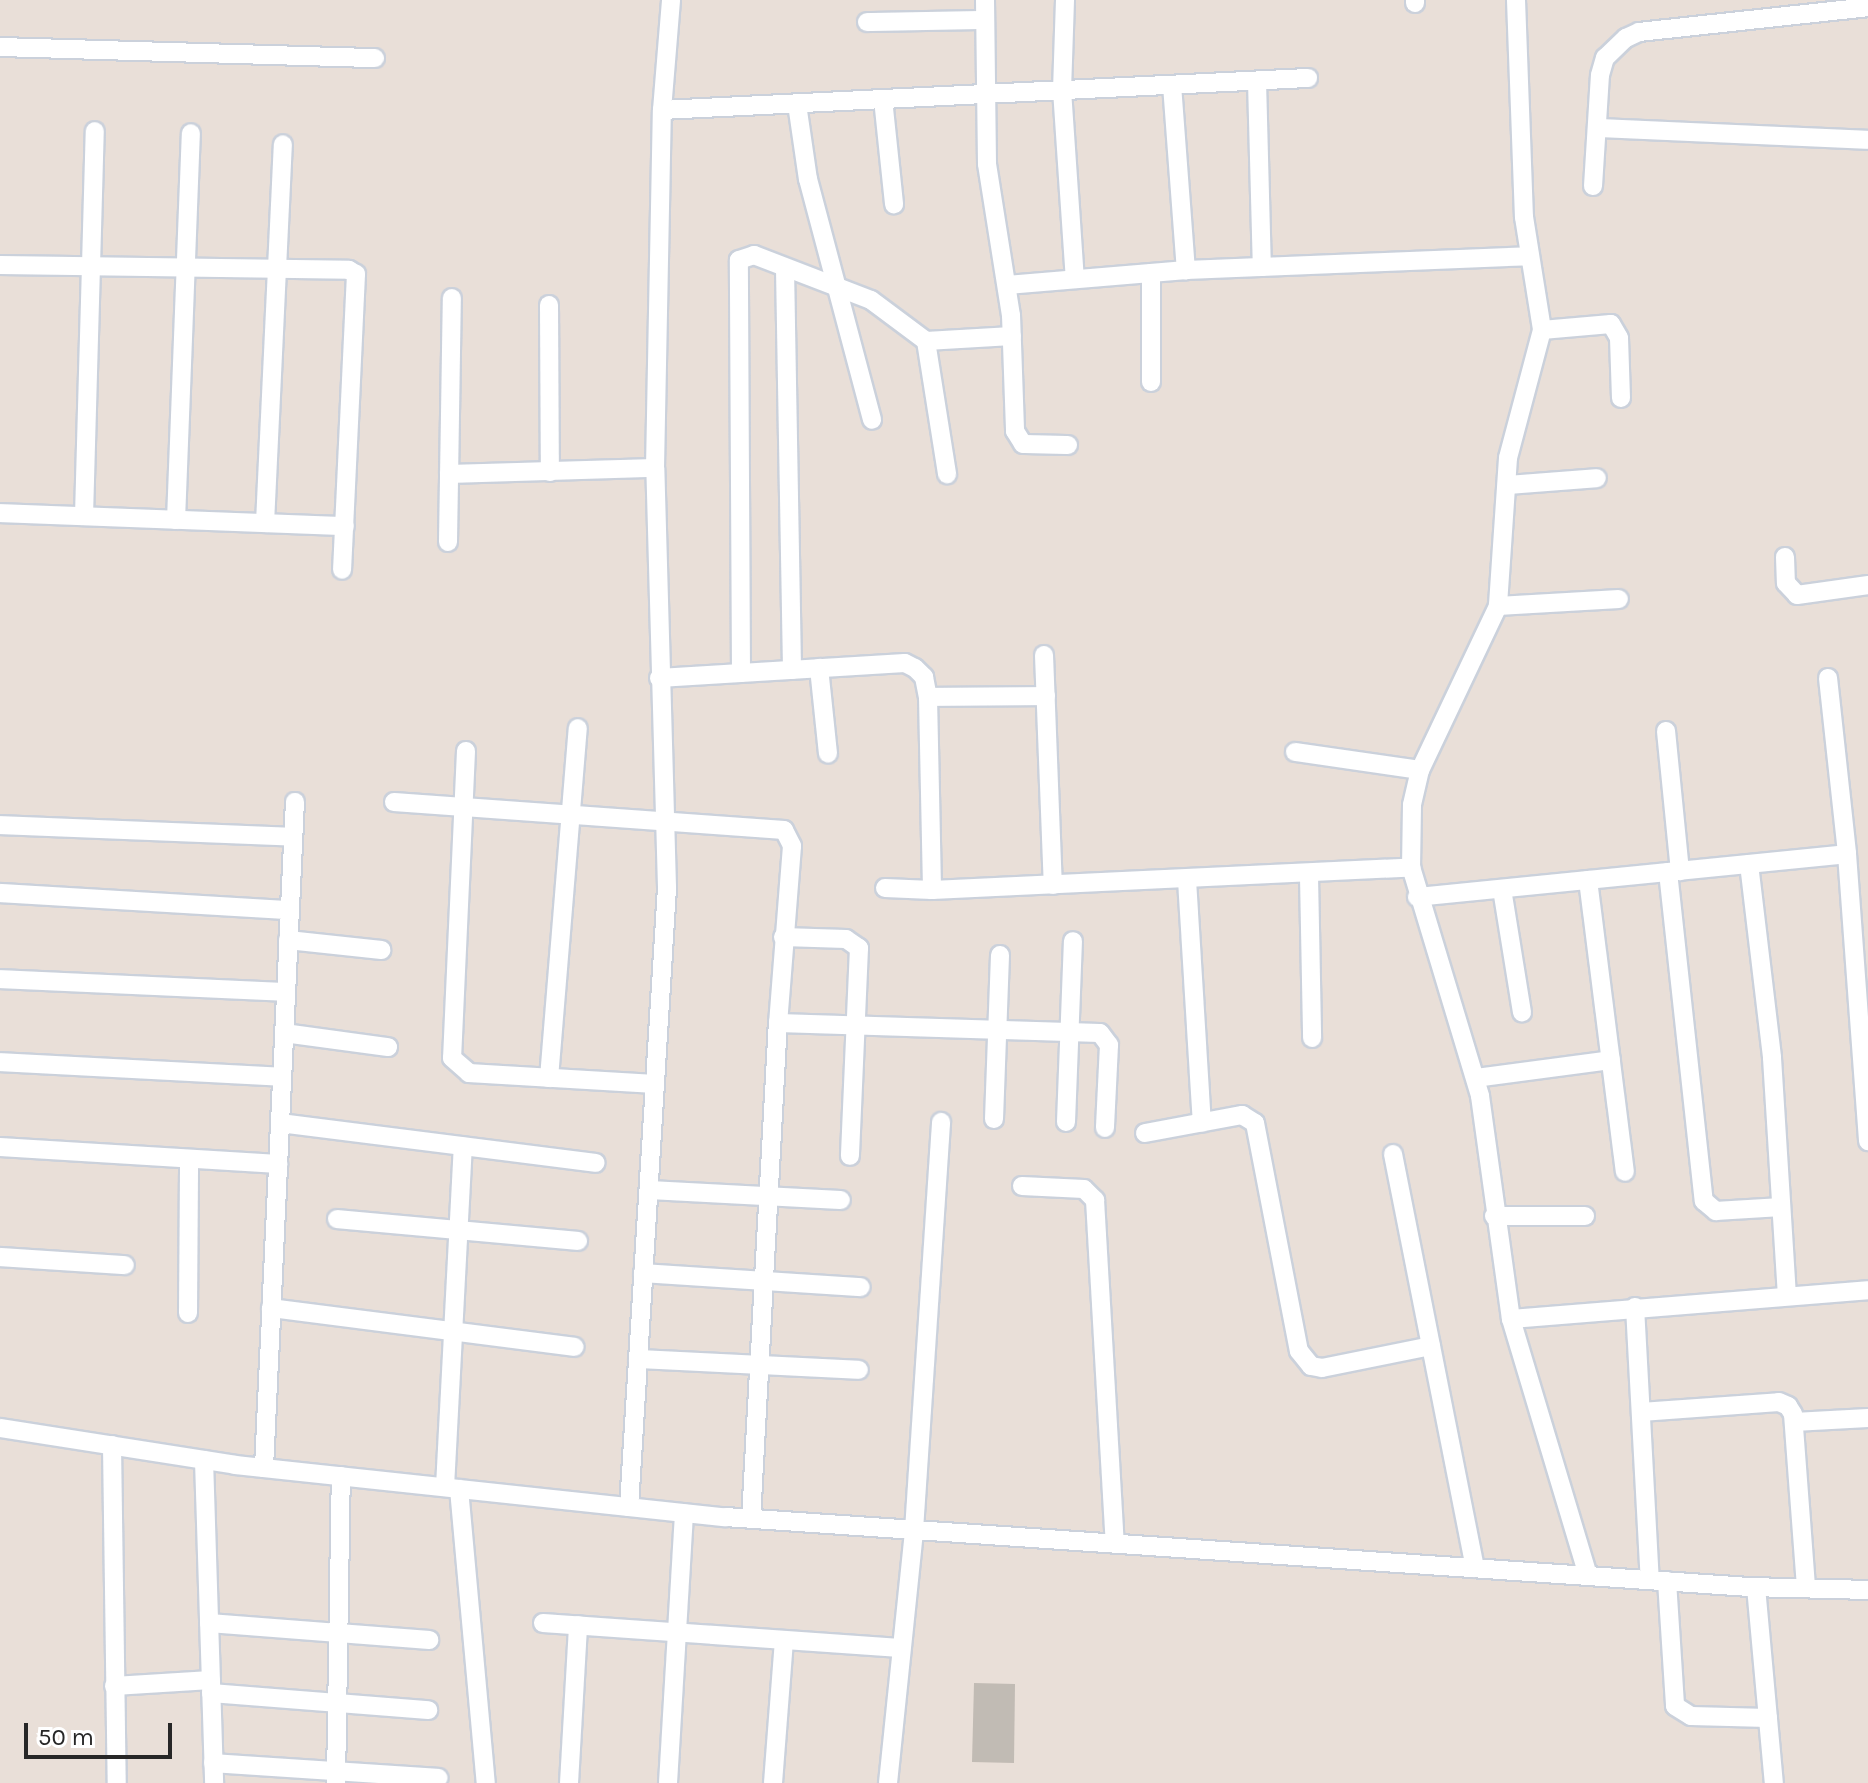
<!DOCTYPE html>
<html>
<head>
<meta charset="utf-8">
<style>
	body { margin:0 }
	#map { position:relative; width:1868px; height:1783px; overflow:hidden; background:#e9dfd8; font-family:Karla,sans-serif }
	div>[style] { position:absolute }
	.building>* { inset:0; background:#c1bbb4 }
	.roads { filter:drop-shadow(2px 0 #cbd1db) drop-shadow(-2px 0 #cbd1db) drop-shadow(0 2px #cbd1db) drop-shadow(0 -2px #cbd1db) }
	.minor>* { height:18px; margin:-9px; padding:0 9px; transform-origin:9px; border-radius:9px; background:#fff }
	span { translate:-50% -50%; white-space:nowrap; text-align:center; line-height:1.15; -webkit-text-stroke:6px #fff; paint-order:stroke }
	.scale { position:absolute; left:24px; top:1723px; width:148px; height:36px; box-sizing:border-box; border:4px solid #272727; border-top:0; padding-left:10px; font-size:24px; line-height:28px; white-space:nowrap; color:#272727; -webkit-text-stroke:6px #fff; paint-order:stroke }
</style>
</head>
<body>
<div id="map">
	<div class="building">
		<i style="clip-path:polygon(974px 1683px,1015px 1684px,1014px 1763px,972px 1762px)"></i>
	</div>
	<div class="roads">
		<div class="minor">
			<i style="left:985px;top:0;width:164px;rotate:89.3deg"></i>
			<i style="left:987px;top:164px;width:153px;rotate:81deg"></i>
			<i style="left:1011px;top:315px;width:116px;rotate:88deg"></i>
			<i style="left:1015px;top:431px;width:15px;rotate:58deg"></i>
			<i style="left:1023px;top:444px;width:45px;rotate:1.3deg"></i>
			<i style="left:1065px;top:0;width:90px;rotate:91.9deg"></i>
			<i style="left:1062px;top:90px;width:189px;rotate:86.1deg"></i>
			<i style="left:1415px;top:0;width:3px;rotate:90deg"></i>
			<i style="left:1516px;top:0;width:217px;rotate:87.9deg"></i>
			<i style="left:1524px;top:217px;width:114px;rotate:80.9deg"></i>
			<i style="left:1542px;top:330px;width:132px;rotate:104.9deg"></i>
			<i style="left:1508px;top:458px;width:148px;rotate:93.9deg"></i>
			<i style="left:1498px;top:606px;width:182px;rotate:115.4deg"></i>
			<i style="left:1420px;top:770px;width:36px;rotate:103deg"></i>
			<i style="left:1412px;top:805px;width:62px;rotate:90.9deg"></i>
			<i style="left:1411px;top:867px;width:239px;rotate:73.2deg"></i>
			<i style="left:1480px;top:1096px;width:225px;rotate:82.1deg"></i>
			<i style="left:1511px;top:1319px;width:268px;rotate:73.3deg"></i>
			<i style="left:867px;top:22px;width:118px;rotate:-1deg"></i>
			<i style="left:0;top:47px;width:375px;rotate:1.7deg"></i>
			<i style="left:1257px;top:81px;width:186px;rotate:88.5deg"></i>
			<i style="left:1172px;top:85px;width:186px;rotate:85.7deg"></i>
			<i style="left:883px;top:99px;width:106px;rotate:84deg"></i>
			<i style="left:797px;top:104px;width:76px;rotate:81.7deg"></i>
			<i style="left:808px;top:179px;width:249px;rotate:75.1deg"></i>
			<i style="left:662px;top:110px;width:647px;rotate:-2.84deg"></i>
			<i style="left:1597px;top:128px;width:271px;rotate:2.5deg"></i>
			<i style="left:1593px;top:186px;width:111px;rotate:-86.4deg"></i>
			<i style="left:1600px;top:75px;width:18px;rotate:-74deg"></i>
			<i style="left:1605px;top:58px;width:29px;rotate:-44deg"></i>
			<i style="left:1626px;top:38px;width:14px;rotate:-25deg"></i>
			<i style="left:1639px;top:32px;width:230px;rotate:-6.2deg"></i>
			<i style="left:0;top:265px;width:349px;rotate:0.8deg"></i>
			<i style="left:349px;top:270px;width:8px;rotate:30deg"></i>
			<i style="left:356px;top:274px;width:296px;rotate:92.7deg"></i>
			<i style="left:785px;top:268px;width:402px;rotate:89deg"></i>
			<i style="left:1151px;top:273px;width:109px;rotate:90deg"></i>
			<i style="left:1007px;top:285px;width:180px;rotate:-4.8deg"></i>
			<i style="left:1186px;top:270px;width:344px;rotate:-2.3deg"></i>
			<i style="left:549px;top:305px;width:167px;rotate:89.7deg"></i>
			<i style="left:1542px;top:330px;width:69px;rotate:-5deg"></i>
			<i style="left:1611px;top:324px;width:16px;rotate:60deg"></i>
			<i style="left:1619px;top:338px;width:60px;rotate:88.1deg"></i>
			<i style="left:926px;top:341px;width:135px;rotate:81deg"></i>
			<i style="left:449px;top:474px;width:206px;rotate:-1.7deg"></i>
			<i style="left:1507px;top:485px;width:90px;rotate:-4.4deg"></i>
			<i style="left:0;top:513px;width:345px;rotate:2.2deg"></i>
			<i style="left:84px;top:516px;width:385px;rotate:-88.4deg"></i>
			<i style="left:176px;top:520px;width:387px;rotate:-87.8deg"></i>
			<i style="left:265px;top:523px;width:379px;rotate:-87.3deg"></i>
			<i style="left:448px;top:542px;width:244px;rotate:-89.1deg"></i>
			<i style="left:1785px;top:557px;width:26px;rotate:88deg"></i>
			<i style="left:1786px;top:583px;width:16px;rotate:47deg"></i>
			<i style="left:1797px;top:595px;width:72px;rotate:-8deg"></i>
			<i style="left:1498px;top:606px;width:121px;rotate:-3.3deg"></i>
			<i style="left:1044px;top:655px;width:230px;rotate:87.8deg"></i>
			<i style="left:819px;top:668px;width:86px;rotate:84deg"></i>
			<i style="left:741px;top:673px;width:413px;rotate:-90.3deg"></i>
			<i style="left:739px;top:260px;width:16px;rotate:-18deg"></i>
			<i style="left:754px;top:255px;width:125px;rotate:21deg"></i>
			<i style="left:871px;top:300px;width:69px;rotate:36.7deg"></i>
			<i style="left:926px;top:341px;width:86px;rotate:-3.3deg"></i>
			<i style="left:659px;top:678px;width:246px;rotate:-3.5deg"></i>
			<i style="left:905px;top:663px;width:11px;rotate:27deg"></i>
			<i style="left:915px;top:668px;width:13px;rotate:45deg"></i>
			<i style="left:924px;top:677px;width:20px;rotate:79deg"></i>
			<i style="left:928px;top:697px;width:193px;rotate:88.8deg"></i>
			<i style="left:932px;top:890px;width:480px;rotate:-2.7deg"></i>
			<i style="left:1828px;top:678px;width:177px;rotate:83.8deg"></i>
			<i style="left:1847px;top:854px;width:288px;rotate:85.8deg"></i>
			<i style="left:928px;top:697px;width:118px;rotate:-0.5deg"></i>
			<i style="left:1666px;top:731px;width:141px;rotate:84.3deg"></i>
			<i style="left:466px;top:751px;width:307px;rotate:92.6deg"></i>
			<i style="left:452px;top:1058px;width:23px;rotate:41deg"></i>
			<i style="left:469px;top:1073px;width:186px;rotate:3.4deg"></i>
			<i style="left:1295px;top:752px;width:126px;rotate:8.2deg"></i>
			<i style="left:394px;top:802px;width:391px;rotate:4.1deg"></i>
			<i style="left:784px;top:830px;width:18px;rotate:63deg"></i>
			<i style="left:792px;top:846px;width:178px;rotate:94.5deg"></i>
			<i style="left:0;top:825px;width:293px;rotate:2.3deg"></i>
			<i style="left:1749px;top:864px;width:195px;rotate:83.2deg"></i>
			<i style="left:1772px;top:1058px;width:238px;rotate:86.4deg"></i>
			<i style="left:1668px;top:872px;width:331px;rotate:83.8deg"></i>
			<i style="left:1704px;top:1201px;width:16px;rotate:40deg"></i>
			<i style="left:1716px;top:1211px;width:65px;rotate:-3.5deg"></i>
			<i style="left:1309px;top:876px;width:162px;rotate:88.9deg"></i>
			<i style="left:1187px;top:880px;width:243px;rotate:86.5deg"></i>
			<i style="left:1588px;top:880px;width:294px;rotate:82.8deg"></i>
			<i style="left:885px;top:888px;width:47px;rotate:2.4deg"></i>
			<i style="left:1502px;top:889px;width:125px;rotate:80.8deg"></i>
			<i style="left:0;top:893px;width:290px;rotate:3.4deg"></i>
			<i style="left:1417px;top:897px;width:432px;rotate:-5.7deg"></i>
			<i style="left:783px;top:937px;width:63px;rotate:1.8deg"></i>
			<i style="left:846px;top:939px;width:16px;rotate:35deg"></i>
			<i style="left:859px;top:948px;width:208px;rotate:92.5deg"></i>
			<i style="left:288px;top:940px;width:94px;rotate:6.1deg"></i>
			<i style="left:0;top:979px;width:286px;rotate:2.6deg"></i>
			<i style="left:284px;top:1033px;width:105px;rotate:7.7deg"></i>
			<i style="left:0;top:1062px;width:282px;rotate:3deg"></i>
			<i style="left:549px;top:1078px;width:351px;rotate:-85.3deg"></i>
			<i style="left:1476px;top:1078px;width:136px;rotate:-7.6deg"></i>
			<i style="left:994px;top:1119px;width:164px;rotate:-87.9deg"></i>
			<i style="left:1066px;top:1122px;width:181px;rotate:-87.8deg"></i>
			<i style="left:280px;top:1123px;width:318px;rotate:7.2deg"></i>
			<i style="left:1145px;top:1133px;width:99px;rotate:-10.5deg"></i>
			<i style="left:1242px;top:1115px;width:15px;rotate:32deg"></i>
			<i style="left:1255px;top:1123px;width:232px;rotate:79.1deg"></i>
			<i style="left:1299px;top:1351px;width:19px;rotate:51deg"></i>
			<i style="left:1311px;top:1366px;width:11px;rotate:10deg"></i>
			<i style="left:1322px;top:1368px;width:111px;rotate:-11.4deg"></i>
			<i style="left:0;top:1147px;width:279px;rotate:3.5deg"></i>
			<i style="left:1393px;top:1154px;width:422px;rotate:78.8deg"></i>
			<i style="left:1022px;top:1186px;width:62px;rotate:2.8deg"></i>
			<i style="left:1084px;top:1189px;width:16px;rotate:45deg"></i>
			<i style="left:1095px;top:1200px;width:344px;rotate:86.7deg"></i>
			<i style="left:649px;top:1190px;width:192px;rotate:3deg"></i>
			<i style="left:1494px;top:1216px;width:91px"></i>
			<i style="left:337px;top:1219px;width:242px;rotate:5.2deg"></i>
			<i style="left:0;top:1257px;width:125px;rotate:3.7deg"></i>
			<i style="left:643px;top:1273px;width:218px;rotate:3.7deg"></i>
			<i style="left:1635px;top:1307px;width:273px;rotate:86.9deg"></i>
			<i style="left:271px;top:1308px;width:306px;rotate:7.3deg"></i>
			<i style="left:188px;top:1313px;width:154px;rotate:-89.6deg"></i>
			<i style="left:1511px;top:1319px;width:358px;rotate:-4.6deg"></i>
			<i style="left:638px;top:1359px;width:221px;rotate:2.8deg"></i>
			<i style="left:1641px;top:1412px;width:138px;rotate:-4.1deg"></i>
			<i style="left:1779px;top:1402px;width:10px;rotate:24deg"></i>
			<i style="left:1788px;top:1406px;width:9px;rotate:58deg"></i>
			<i style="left:1793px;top:1414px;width:174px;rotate:85.7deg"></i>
			<i style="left:1794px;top:1422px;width:74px;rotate:-3.1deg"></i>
			<i style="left:0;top:1428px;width:238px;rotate:8.9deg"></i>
			<i style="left:235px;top:1465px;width:493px;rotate:6.1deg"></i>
			<i style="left:725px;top:1517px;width:1025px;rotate:3.91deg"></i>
			<i style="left:1748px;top:1587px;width:120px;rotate:1.4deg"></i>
			<i style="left:112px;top:1445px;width:338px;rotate:89.2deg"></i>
			<i style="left:204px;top:1460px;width:323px;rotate:88.2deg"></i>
			<i style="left:264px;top:1468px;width:667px;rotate:-87.34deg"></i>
			<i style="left:445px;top:1487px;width:341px;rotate:-87deg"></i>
			<i style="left:459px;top:1489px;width:295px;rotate:84.8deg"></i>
			<i style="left:629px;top:1507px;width:621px;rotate:-86.49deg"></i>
			<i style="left:667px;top:887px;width:419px;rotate:-91.6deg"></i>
			<i style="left:655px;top:468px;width:358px;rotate:-88.9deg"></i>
			<i style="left:662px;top:110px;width:110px;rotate:-85.3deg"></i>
			<i style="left:751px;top:1519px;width:497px;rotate:-86.9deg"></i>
			<i style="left:778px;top:1023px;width:322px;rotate:1.8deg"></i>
			<i style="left:1100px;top:1033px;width:15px;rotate:53deg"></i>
			<i style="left:1109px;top:1045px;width:83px;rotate:92.8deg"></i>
			<i style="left:1667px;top:1581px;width:125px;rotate:86.3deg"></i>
			<i style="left:1675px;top:1706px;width:19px;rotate:32deg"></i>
			<i style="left:1691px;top:1716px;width:77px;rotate:1.5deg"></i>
			<i style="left:1756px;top:1587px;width:197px;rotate:84.8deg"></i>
			<i style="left:209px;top:1623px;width:221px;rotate:4.4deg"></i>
			<i style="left:543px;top:1623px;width:358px;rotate:4deg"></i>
			<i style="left:114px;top:1686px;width:97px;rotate:-3.5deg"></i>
			<i style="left:211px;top:1693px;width:218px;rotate:4.5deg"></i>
			<i style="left:213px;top:1763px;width:226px;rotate:3.8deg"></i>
			<i style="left:336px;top:1783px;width:307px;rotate:-89.1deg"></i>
			<i style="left:569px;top:1783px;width:158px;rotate:-86.7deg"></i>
			<i style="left:668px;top:1783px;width:270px;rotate:-86.6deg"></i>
			<i style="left:773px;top:1783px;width:143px;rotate:-85.6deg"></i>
			<i style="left:888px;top:1783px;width:254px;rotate:-84.1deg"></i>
			<i style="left:914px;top:1530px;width:409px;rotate:-86.2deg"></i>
		</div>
	</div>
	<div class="scale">50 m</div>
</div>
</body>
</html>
